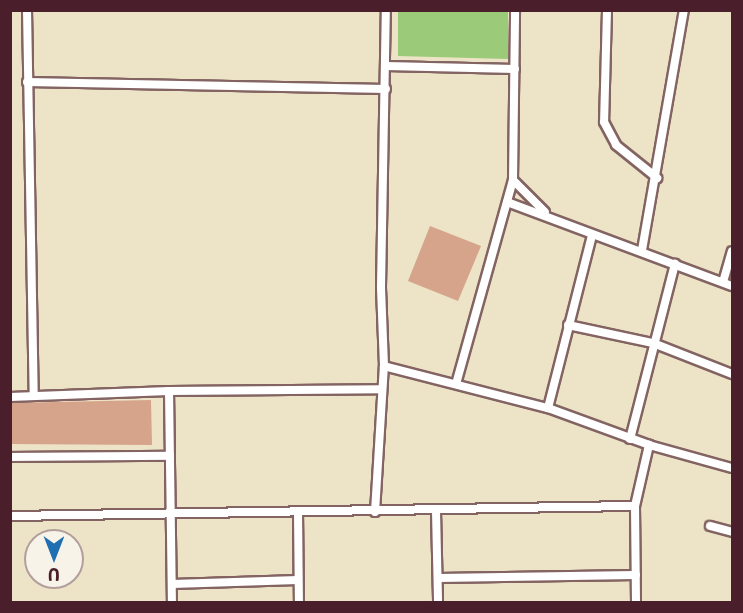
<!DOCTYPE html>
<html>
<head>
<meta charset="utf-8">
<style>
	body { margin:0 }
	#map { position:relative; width:743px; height:613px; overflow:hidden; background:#ede4c7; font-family:"Playpen Sans",sans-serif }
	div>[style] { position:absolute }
	.green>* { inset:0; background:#9bca78 }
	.building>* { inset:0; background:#d5a48b }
	.roads { filter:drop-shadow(2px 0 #836462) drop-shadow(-2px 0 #836462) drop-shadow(0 2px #836462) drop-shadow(0 -2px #836462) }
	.minor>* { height:8px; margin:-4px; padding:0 4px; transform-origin:4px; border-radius:4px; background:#fff }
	span { translate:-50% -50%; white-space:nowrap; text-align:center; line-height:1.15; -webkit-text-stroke:5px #f7f3e8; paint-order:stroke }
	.frame { position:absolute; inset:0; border:12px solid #4a1f2b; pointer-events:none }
	.north { position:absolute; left:24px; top:529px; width:60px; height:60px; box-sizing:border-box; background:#f7f3e8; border:2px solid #b29e9c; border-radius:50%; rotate:180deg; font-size:16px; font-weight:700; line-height:24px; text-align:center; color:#4a1f2b }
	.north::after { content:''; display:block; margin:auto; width:21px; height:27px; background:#1f6fb2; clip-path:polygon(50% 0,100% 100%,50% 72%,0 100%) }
</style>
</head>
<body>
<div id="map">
	<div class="green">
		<i style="clip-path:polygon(398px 11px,508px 11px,508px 59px,398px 56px)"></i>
	</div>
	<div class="building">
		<i style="clip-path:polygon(430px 226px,481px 246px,458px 301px,408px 281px)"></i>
		<i style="clip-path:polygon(151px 400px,152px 445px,10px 444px,10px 403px)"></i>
	</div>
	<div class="roads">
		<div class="minor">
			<i style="left:27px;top:10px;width:385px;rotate:89deg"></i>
			<i style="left:607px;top:10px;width:112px;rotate:91.5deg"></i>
			<i style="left:604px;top:122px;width:26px;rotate:62deg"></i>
			<i style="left:616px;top:145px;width:53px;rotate:38.8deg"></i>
			<i style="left:386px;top:66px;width:129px;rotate:1.3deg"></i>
			<i style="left:27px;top:82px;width:359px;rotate:1.1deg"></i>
			<i style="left:513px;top:180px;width:45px;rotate:45deg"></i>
			<i style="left:507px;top:202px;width:240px;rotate:20.5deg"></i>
			<i style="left:642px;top:250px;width:244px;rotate:-80.1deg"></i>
			<i style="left:723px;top:282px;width:32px;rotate:-74deg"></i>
			<i style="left:568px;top:325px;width:87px;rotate:12deg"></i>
			<i style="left:653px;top:343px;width:85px;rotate:21.4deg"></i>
			<i style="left:384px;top:366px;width:169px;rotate:14.4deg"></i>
			<i style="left:548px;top:408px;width:108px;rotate:20.1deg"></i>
			<i style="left:649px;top:445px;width:86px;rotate:15.5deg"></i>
			<i style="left:456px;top:384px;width:212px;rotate:-74.4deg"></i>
			<i style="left:513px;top:180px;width:170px;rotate:-89.3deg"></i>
			<i style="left:169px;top:391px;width:211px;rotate:89.2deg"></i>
			<i style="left:10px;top:397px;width:159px;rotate:-2.2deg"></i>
			<i style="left:169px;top:391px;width:213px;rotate:-0.5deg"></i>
			<i style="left:548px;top:408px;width:178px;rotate:-75.7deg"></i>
			<i style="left:630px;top:439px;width:181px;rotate:-75.6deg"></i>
			<i style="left:10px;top:457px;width:160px;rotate:-0.4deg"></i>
			<i style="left:436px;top:511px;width:91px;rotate:88.7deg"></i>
			<i style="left:298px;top:512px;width:90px;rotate:89.4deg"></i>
			<i style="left:375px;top:512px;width:146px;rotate:-86.5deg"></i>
			<i style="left:384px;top:366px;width:79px;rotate:-92.2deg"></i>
			<i style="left:381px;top:287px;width:277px;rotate:-89deg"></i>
			<i style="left:10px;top:516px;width:625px;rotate:-0.92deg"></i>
			<i style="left:710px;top:526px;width:23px;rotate:15deg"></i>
			<i style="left:438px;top:578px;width:198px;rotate:-0.9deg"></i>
			<i style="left:172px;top:584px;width:126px;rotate:-1.8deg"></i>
			<i style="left:636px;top:602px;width:96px;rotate:-90.6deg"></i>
			<i style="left:635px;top:506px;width:63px;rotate:-77.1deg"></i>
		</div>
	</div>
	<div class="frame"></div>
	<div class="north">U</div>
</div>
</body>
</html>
